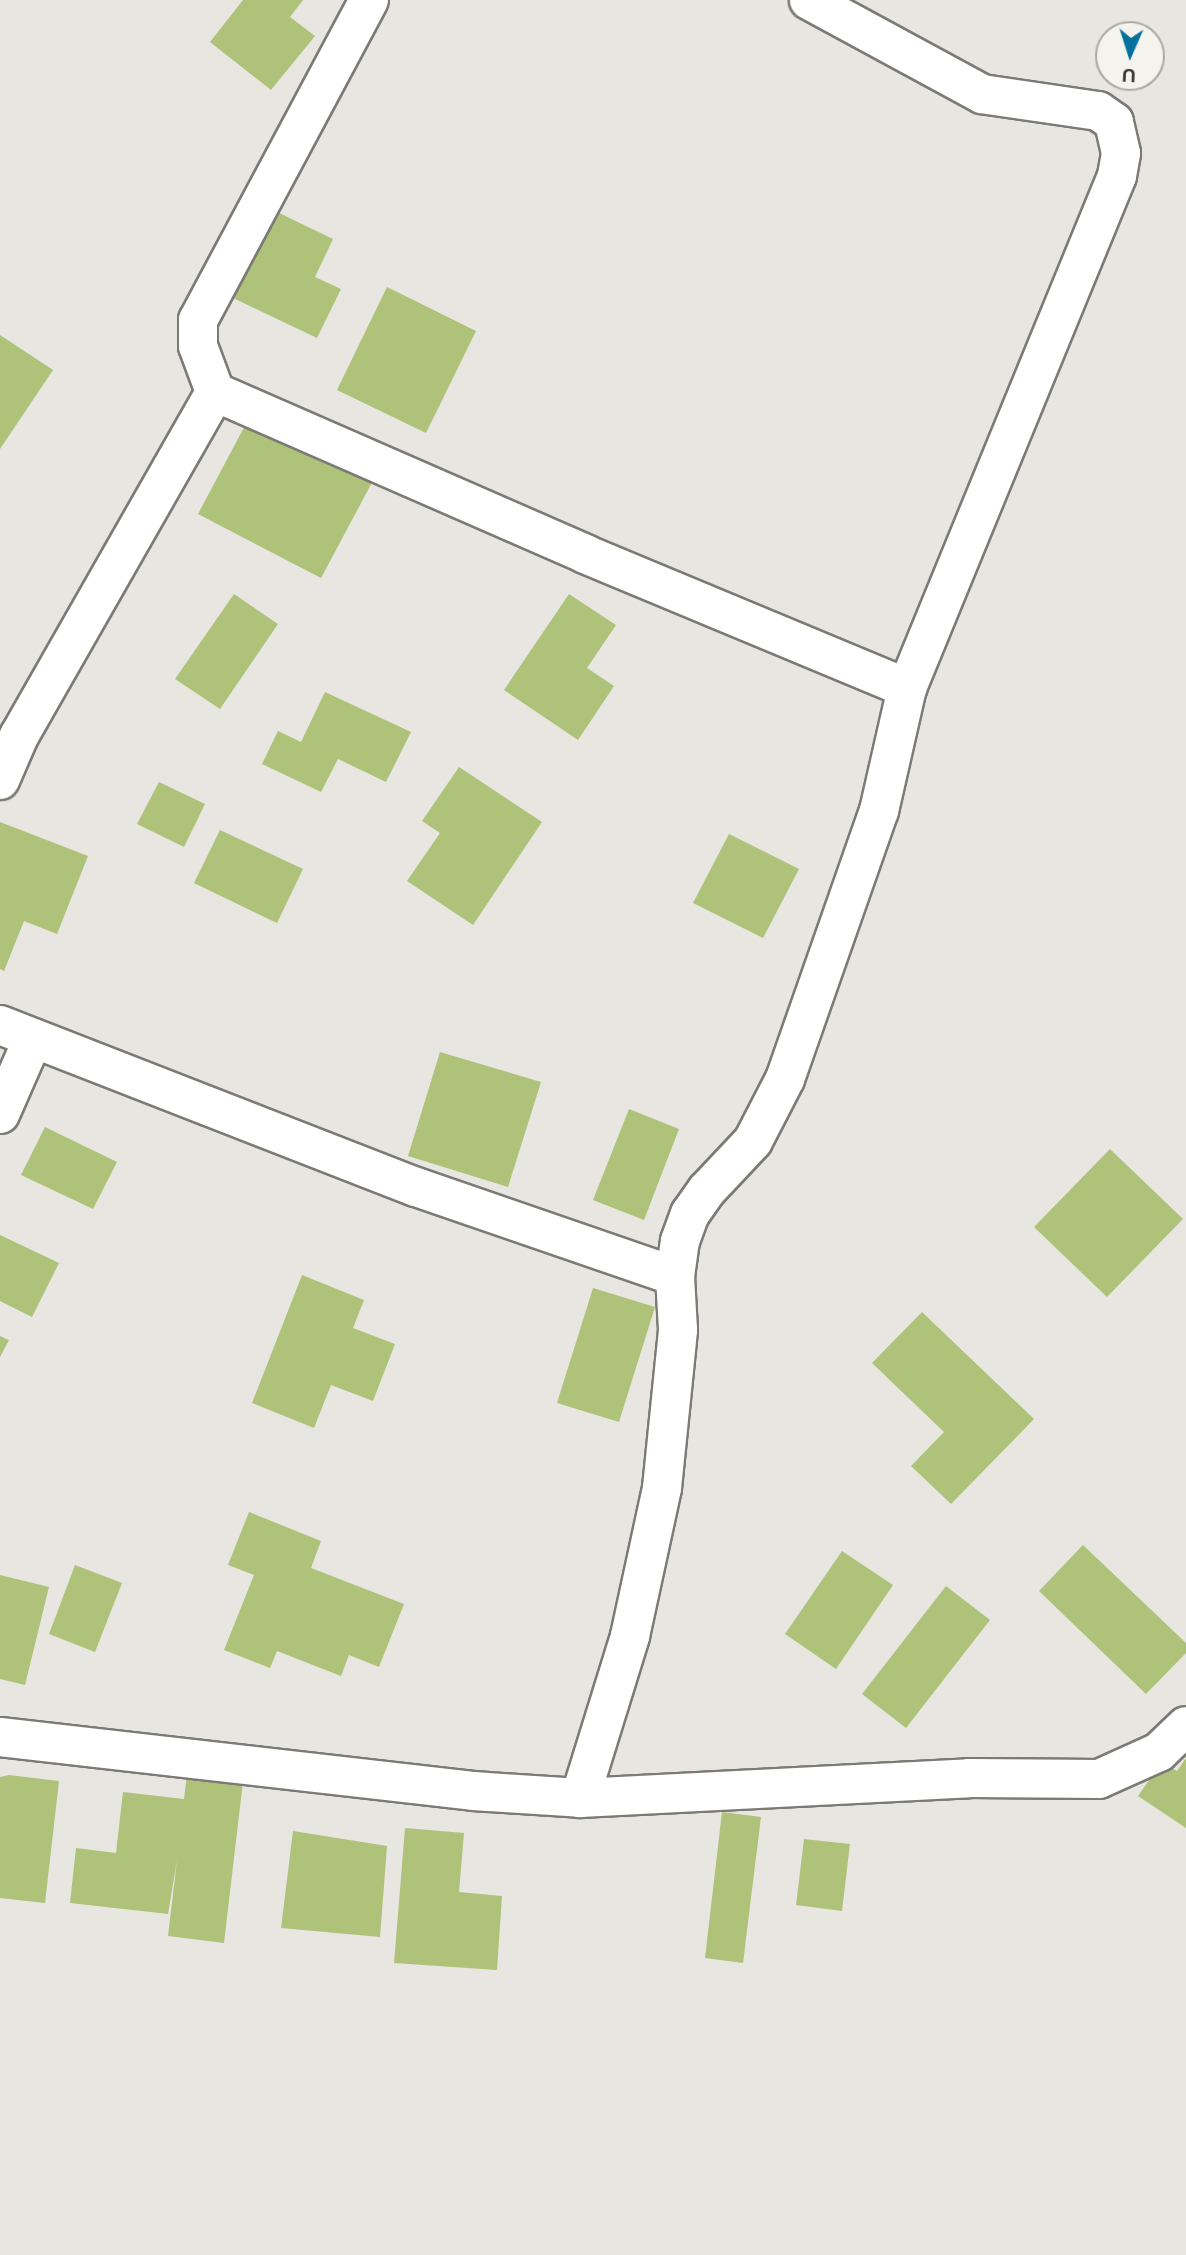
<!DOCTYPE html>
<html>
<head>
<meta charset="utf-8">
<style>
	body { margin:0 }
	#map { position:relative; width:1186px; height:2255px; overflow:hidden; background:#e8e6e0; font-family:Arial,sans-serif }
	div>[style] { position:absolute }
	.building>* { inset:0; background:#aec279 }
	.roads { filter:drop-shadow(2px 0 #7c7a75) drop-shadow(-2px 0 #7c7a75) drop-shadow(0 2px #7c7a75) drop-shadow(0 -2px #7c7a75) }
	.street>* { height:38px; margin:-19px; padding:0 19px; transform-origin:19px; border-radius:19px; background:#fff }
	span { translate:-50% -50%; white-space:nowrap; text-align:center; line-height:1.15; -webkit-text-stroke:6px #f5f3ed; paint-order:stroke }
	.north { position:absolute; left:1095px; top:21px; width:70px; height:70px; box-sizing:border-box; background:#f5f3ed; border:2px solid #a9a8a3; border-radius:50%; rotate:183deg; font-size:19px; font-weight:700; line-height:28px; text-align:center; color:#383735 }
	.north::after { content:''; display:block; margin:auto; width:24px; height:32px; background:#04709c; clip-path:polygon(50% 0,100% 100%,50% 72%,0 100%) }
</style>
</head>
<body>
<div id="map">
	<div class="building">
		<i style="clip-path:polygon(243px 0,303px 0,290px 17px,315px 36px,271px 90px,210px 42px)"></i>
		<i style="clip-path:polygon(273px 210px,333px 239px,315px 277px,341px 289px,317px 338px,231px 297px)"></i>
		<i style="clip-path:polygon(387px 287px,476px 331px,426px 433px,337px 390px)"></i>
		<i style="clip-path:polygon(0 335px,53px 370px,0 449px)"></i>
		<i style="clip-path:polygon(249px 418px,376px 475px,321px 578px,198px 514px)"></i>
		<i style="clip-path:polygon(234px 594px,278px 624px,220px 709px,175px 679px)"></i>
		<i style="clip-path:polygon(569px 594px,616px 625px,587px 668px,614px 686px,578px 740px,504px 690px)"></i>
		<i style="clip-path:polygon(325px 692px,411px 732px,386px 782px,338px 759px,321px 792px,262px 764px,278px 731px,301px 742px)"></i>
		<i style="clip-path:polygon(459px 767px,542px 822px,473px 925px,407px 881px,440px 833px,422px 821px)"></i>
		<i style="clip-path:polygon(159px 782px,205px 804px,184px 847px,137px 824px)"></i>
		<i style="clip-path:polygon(0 822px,88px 856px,57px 934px,24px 921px,4px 971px,0 969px)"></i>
		<i style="clip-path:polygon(220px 830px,303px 869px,277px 923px,194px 883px)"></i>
		<i style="clip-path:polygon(729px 834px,799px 869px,763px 938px,693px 903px)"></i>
		<i style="clip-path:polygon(440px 1052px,541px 1082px,508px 1187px,408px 1156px)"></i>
		<i style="clip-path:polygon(629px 1109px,679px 1129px,644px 1220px,593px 1200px)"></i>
		<i style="clip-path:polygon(45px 1127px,117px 1162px,93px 1209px,21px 1175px)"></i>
		<i style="clip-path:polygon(1110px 1149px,1183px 1219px,1107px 1297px,1034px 1227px)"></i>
		<i style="clip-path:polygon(0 1235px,59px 1263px,32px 1317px,0 1301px)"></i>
		<i style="clip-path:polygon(302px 1275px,364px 1300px,353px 1328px,395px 1344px,373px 1401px,331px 1385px,314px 1428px,252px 1403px)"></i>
		<i style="clip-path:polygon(593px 1288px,655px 1307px,619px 1422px,557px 1403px)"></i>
		<i style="clip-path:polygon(922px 1312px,1034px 1419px,951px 1504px,911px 1466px,944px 1432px,872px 1363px)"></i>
		<i style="clip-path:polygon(0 1336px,9px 1340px,0 1357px)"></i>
		<i style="clip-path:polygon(249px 1512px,321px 1541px,311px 1568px,404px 1604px,379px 1667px,349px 1655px,341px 1676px,277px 1651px,270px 1668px,224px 1650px,254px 1575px,228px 1565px)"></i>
		<i style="clip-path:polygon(1083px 1545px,1186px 1643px,1186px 1653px,1146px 1694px,1039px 1591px)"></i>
		<i style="clip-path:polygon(842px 1551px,893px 1585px,836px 1669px,785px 1634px)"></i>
		<i style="clip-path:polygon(75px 1565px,122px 1583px,95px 1652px,49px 1634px)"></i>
		<i style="clip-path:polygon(0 1575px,49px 1587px,25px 1685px,0 1679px)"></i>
		<i style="clip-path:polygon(946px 1586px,990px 1620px,906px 1728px,862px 1694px)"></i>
		<i style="clip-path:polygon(1186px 1758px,1186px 1828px,1138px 1796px,1162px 1762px,1177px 1771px)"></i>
		<i style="clip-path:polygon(188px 1767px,244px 1773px,224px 1943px,168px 1936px,177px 1860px,168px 1914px,70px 1903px,76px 1848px,116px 1853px,123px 1792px,184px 1799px)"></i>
		<i style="clip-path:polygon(9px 1775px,59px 1781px,45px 1903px,0 1898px,0 1777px)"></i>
		<i style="clip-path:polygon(722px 1812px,761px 1817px,743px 1963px,705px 1958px)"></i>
		<i style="clip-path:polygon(405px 1828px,464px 1833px,459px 1892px,502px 1896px,497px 1970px,394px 1963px)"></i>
		<i style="clip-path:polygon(293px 1831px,387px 1846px,380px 1937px,281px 1928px)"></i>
		<i style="clip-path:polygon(804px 1839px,850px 1844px,842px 1911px,796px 1905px)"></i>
	</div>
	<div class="roads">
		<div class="street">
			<i style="left:369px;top:0;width:363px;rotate:118.1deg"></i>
			<i style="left:198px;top:320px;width:26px;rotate:90deg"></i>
			<i style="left:198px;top:346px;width:49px;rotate:69.7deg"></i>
			<i style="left:215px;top:392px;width:404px;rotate:23.6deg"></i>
			<i style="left:585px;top:554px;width:349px;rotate:22.6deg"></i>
			<i style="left:0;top:780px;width:48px;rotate:-66.6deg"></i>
			<i style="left:19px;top:736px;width:396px;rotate:-60.3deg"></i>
			<i style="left:0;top:1025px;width:446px;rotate:21.3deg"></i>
			<i style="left:416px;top:1187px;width:274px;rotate:19deg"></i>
			<i style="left:0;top:1114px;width:82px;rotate:-66.3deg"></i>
			<i style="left:0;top:1737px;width:476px;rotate:6.5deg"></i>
			<i style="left:473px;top:1791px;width:107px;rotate:3.7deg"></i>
			<i style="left:580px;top:1798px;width:390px;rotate:-2.9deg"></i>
			<i style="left:969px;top:1778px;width:130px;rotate:0.4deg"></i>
			<i style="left:1099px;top:1779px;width:66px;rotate:-24.2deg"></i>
			<i style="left:1159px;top:1752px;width:37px;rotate:-44deg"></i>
			<i style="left:580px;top:1798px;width:170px;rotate:-72.8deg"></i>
			<i style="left:630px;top:1636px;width:151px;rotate:-77.8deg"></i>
			<i style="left:662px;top:1488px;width:159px;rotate:-84.2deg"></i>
			<i style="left:678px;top:1330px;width:54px;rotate:-93.2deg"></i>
			<i style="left:675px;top:1276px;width:35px;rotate:-82deg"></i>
			<i style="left:680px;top:1241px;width:29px;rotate:-70deg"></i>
			<i style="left:690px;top:1214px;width:29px;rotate:-55deg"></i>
			<i style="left:707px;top:1190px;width:67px;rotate:-46.8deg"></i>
			<i style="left:753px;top:1141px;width:70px;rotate:-62.7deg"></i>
			<i style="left:785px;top:1079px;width:284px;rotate:-70.7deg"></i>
			<i style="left:879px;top:811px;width:126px;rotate:-77.2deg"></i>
			<i style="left:907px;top:688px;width:553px;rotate:-67.7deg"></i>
			<i style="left:1117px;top:176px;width:23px;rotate:-80deg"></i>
			<i style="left:1121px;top:153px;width:32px;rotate:-103deg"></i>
			<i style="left:1114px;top:122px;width:19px;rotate:-145deg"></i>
			<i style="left:1098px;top:111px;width:117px;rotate:-171.7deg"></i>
			<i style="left:982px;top:94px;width:197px;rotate:-151.5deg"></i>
		</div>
	</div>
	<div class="north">U</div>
</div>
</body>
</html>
